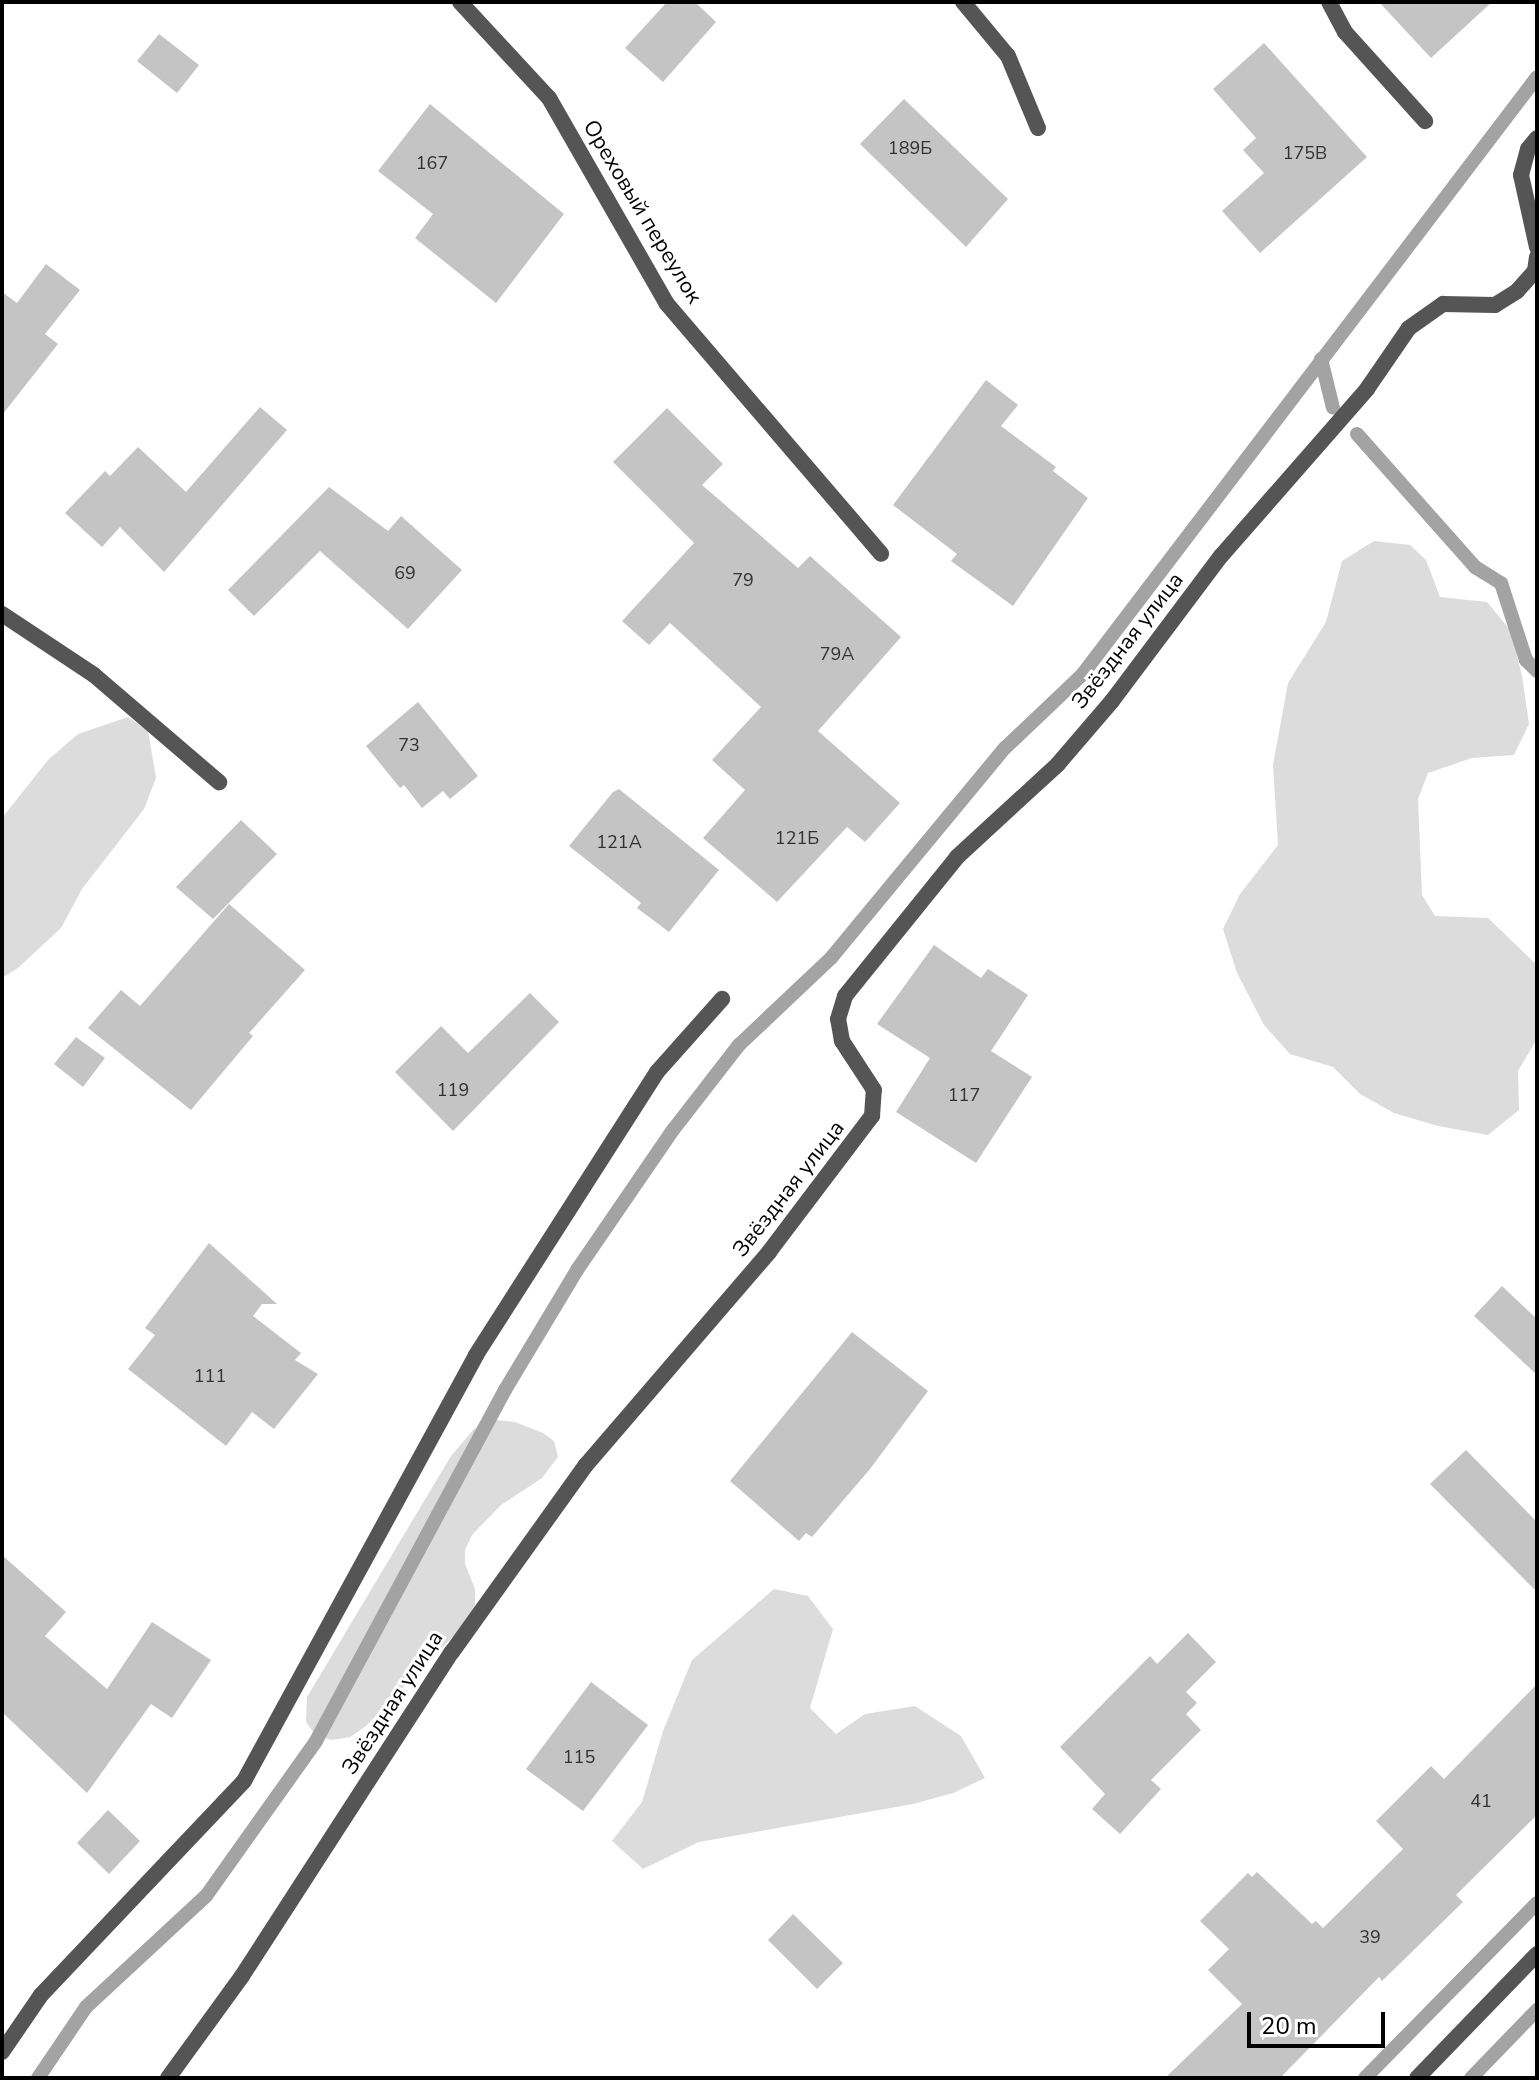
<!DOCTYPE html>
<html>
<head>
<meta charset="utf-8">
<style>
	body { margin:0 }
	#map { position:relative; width:1539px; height:2080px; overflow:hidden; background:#fff; font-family:"Nunito Sans",sans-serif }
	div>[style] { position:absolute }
	.green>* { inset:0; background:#dcdcdc }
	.stream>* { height:14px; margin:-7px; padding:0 7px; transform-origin:7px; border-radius:7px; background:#a3a3a3 }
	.building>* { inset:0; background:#c4c4c4 }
	.street>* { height:16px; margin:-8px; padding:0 8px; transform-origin:8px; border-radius:8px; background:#555 }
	span { translate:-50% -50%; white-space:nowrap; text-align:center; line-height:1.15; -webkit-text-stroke:6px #fff; paint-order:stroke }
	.number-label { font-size:18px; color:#313131 }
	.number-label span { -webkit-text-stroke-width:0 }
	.street-label { font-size:22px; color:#000 }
	.frame { position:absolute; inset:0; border:4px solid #000; pointer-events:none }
	.scale { position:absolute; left:1247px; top:2012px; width:138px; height:36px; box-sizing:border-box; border:4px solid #000; border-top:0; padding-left:10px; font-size:24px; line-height:28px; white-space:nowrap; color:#000; -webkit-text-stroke:6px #fff; paint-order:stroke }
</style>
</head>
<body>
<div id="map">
	<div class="green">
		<i style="clip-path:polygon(1374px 541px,1410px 545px,1426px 560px,1440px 597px,1487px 602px,1511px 631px,1522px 676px,1529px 724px,1514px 755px,1472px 758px,1428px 773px,1418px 799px,1422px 895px,1435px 916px,1488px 918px,1537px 965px,1537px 1039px,1518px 1071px,1519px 1110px,1488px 1135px,1438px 1126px,1394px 1113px,1360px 1094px,1333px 1067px,1290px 1054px,1264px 1025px,1237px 973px,1223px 929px,1240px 894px,1278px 845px,1273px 765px,1288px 683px,1326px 622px,1342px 561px)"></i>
		<i style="clip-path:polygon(128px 717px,148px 731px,156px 778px,144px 809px,82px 889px,61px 928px,18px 968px,2px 978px,2px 818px,48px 760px,78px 734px)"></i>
		<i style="clip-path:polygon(496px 1420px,515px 1422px,543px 1433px,554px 1441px,558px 1457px,542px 1478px,501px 1505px,472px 1535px,465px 1550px,465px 1564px,475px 1589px,475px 1605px,464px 1625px,366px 1726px,350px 1737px,332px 1740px,316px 1736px,306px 1722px,307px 1697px,451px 1456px,474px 1429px)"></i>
		<i style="clip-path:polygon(774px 1589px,808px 1596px,833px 1629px,810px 1708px,836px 1734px,865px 1714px,915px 1706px,961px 1736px,985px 1778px,953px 1793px,913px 1804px,699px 1842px,643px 1869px,612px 1841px,642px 1802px,663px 1731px,692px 1660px)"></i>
	</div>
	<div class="stream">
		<i style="left:1321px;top:359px;width:50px;rotate:76.2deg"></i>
		<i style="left:1357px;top:434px;width:178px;rotate:48.4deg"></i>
		<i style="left:1475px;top:567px;width:31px;rotate:32deg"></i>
		<i style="left:1501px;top:583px;width:81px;rotate:72deg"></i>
		<i style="left:1526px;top:660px;width:16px;rotate:45deg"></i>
		<i style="left:38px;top:2078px;width:86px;rotate:-55.9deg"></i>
		<i style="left:86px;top:2007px;width:163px;rotate:-42.8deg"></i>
		<i style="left:206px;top:1896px;width:190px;rotate:-54.6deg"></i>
		<i style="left:316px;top:1741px;width:399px;rotate:-61.7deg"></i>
		<i style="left:505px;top:1390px;width:140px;rotate:-59deg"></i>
		<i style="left:577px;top:1270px;width:170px;rotate:-55.6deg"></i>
		<i style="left:673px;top:1130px;width:108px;rotate:-52.2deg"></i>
		<i style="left:739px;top:1045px;width:127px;rotate:-43.4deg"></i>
		<i style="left:831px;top:958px;width:273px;rotate:-50.4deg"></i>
		<i style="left:1005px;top:748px;width:106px;rotate:-43.5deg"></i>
		<i style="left:1082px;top:675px;width:751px;rotate:-52.73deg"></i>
		<i style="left:1365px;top:2078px;width:245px;rotate:-45.5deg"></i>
		<i style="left:1471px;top:2078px;width:95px;rotate:-45.9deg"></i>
	</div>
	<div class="building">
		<i style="clip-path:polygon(667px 2px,695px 2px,716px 22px,663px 82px,625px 48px)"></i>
		<i style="clip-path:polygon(1379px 2px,1492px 2px,1431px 58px)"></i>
		<i style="clip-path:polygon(159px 34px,199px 65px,177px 93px,137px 61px)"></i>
		<i style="clip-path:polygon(1264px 43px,1367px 157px,1260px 253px,1222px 211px,1264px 173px,1243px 150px,1256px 138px,1213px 89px)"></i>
		<i style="clip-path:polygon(904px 99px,1008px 199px,966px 247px,860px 144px)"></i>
		<i style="clip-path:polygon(430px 104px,564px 214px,496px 303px,415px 238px,433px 214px,378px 171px)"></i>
		<i style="clip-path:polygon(46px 264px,80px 290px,45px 334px,58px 344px,2px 415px,2px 292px,17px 303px)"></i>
		<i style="clip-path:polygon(986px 380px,1018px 405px,1001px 426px,1056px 467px,1053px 471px,1088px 498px,1013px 606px,951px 561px,957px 554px,893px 505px)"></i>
		<i style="clip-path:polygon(260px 407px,287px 430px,164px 572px,120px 527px,102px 547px,65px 513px,105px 471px,110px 476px,138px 447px,186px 492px)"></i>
		<i style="clip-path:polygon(667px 408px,723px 464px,702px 485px,798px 568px,810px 556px,901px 637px,818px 731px,900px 803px,865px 842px,847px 827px,777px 902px,703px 838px,745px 790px,712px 760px,761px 707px,670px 623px,649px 645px,622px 621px,694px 543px,613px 462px)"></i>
		<i style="clip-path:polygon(329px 487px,388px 531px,401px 516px,462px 570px,408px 629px,320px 551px,254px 616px,228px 590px)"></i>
		<i style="clip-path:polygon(418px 702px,478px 776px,450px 799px,443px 791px,422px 808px,404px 785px,400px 788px,366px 746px)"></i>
		<i style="clip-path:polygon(619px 789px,719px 870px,669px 932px,637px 908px,641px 903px,569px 846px,613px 792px)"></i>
		<i style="clip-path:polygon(241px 820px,277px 854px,213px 919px,176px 887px)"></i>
		<i style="clip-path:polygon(229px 904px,305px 970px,249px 1033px,253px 1036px,191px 1110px,88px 1028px,121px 990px,140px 1006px)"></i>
		<i style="clip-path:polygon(934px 945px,981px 978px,988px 969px,1028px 995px,991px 1051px,1032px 1077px,976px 1163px,896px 1112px,930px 1058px,877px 1024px)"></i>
		<i style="clip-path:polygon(530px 993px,559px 1022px,453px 1131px,395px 1072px,441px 1026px,468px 1053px)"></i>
		<i style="clip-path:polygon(76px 1037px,105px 1058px,83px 1087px,54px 1064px)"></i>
		<i style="clip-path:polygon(209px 1243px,277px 1304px,262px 1304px,253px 1316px,301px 1353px,295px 1360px,318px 1374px,274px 1429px,252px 1412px,226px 1446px,128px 1369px,155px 1335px,145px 1328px)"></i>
		<i style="clip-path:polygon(1502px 1286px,1537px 1319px,1537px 1375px,1474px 1316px)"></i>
		<i style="clip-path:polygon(852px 1332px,928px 1391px,870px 1469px,812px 1537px,806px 1533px,799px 1541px,730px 1481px)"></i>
		<i style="clip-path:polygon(1466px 1450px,1537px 1522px,1537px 1592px,1430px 1484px)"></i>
		<i style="clip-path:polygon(2px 1555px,66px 1612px,45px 1636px,107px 1689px,152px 1622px,211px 1660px,172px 1718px,151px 1704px,87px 1793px,2px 1712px)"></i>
		<i style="clip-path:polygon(1188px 1633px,1216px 1662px,1186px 1692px,1197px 1703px,1186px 1714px,1201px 1730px,1151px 1780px,1161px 1789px,1120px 1834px,1092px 1809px,1105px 1794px,1060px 1747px,1150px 1656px,1157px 1664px)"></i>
		<i style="clip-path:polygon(591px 1682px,648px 1725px,583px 1811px,526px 1769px)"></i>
		<i style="clip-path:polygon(1537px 1684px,1537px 1815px,1456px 1895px,1463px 1902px,1382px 1981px,1379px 1977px,1280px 2078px,1165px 2078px,1242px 2004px,1208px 1970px,1229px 1949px,1200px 1921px,1248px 1873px,1252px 1877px,1257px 1872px,1312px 1924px,1316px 1921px,1323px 1928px,1403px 1849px,1376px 1821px,1431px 1766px,1444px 1779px)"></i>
		<i style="clip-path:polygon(108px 1810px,140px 1841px,109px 1874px,77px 1843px)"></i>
		<i style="clip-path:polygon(793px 1914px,843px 1963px,817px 1989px,768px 1940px)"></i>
	</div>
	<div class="street">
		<i style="left:460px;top:2px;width:131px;rotate:47.2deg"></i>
		<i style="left:549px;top:98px;width:237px;rotate:60.2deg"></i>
		<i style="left:667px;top:304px;width:329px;rotate:49.4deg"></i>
		<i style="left:963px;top:2px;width:70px;rotate:50.2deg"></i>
		<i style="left:1008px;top:56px;width:78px;rotate:67.4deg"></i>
		<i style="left:1329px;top:2px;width:34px;rotate:62deg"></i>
		<i style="left:1345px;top:32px;width:120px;rotate:48deg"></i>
		<i style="left:1537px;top:138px;width:14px;rotate:129deg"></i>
		<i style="left:1528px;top:149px;width:27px;rotate:105deg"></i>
		<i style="left:1521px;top:175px;width:74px;rotate:77.5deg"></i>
		<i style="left:2px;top:614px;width:110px;rotate:33.5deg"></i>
		<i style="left:94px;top:675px;width:165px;rotate:40.6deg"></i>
		<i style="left:2px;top:2052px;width:69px;rotate:-55.6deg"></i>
		<i style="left:41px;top:1995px;width:295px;rotate:-46.5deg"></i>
		<i style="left:244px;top:1781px;width:485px;rotate:-61.4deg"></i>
		<i style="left:476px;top:1355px;width:336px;rotate:-57.4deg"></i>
		<i style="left:657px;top:1072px;width:98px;rotate:-48.3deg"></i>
		<i style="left:168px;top:2078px;width:126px;rotate:-54deg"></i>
		<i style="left:242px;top:1976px;width:386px;rotate:-57.1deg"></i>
		<i style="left:452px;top:1652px;width:230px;rotate:-54.4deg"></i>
		<i style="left:586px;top:1465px;width:281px;rotate:-49.3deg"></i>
		<i style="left:769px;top:1252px;width:171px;rotate:-52.9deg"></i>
		<i style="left:872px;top:1116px;width:26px;rotate:-86deg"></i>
		<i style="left:874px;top:1090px;width:59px;rotate:-123.1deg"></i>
		<i style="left:842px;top:1041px;width:22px;rotate:-100deg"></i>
		<i style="left:838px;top:1019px;width:24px;rotate:-73deg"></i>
		<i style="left:845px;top:996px;width:179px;rotate:-51.1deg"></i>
		<i style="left:957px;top:857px;width:137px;rotate:-42.6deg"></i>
		<i style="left:1058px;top:764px;width:83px;rotate:-49.4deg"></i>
		<i style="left:1112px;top:701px;width:181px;rotate:-53.1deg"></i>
		<i style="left:1221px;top:556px;width:222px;rotate:-48.8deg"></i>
		<i style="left:1367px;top:389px;width:74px;rotate:-55.5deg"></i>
		<i style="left:1409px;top:328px;width:42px;rotate:-35.2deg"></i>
		<i style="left:1443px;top:304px;width:52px;rotate:1.1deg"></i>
		<i style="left:1495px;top:305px;width:26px;rotate:-32deg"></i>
		<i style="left:1517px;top:291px;width:27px;rotate:-48deg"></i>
		<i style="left:1535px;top:271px;width:14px;rotate:-82deg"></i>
		<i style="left:1417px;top:2078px;width:173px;rotate:-45.9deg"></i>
	</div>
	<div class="number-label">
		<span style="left:910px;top:148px">189Б</span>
		<span style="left:1305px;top:153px">175В</span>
		<span style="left:432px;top:163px">167</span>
		<span style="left:405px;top:573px">69</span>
		<span style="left:743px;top:580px">79</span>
		<span style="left:837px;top:654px">79А</span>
		<span style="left:409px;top:745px">73</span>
		<span style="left:797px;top:838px">121Б</span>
		<span style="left:619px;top:842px">121А</span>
		<span style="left:453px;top:1090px">119</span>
		<span style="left:964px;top:1095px">117</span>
		<span style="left:210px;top:1376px">111</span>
		<span style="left:579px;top:1757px">115</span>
		<span style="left:1481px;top:1801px">41</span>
		<span style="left:1370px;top:1937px">39</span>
	</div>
	<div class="street-label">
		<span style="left:642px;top:212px;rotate:59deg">Ореховый переулок</span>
		<span style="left:1128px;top:641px;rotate:-52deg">Звёздная улица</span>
		<span style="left:789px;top:1189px;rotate:-52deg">Звёздная улица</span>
		<span style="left:393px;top:1703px;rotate:-57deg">Звёздная улица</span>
	</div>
	<div class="frame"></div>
	<div class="scale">20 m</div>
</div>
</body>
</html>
